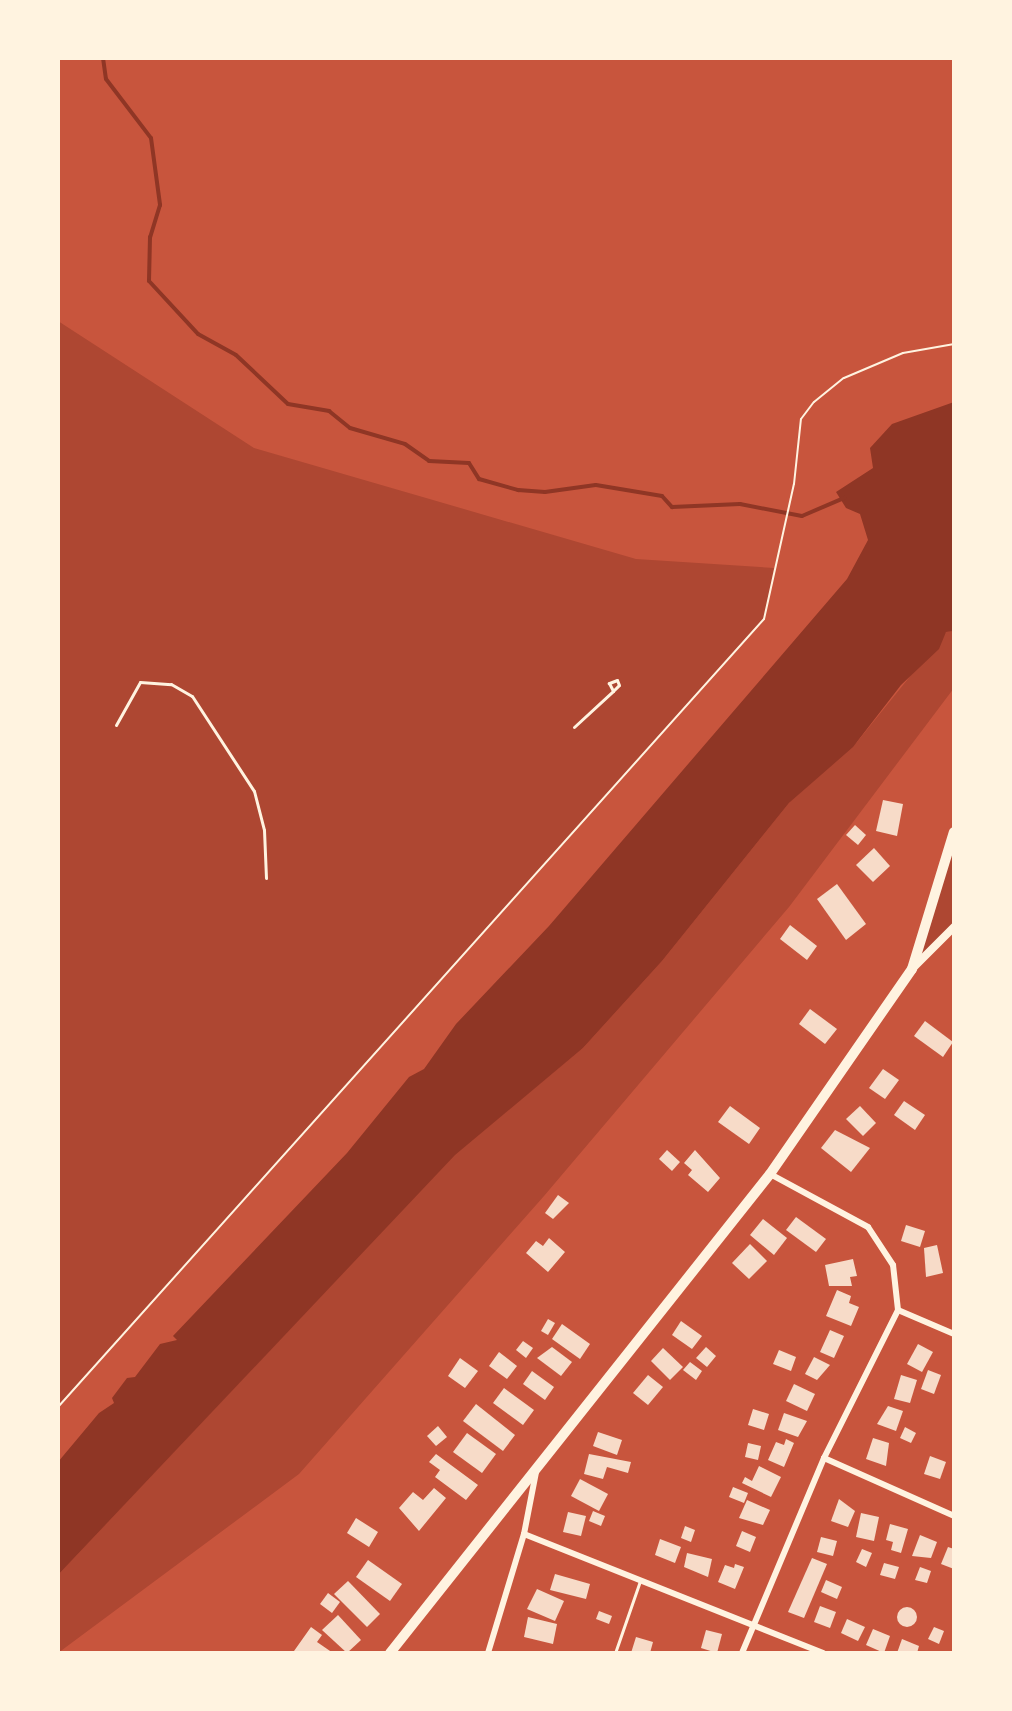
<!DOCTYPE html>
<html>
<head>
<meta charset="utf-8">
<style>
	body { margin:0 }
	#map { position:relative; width:1012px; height:1711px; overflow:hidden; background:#c8553d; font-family:Poppins,sans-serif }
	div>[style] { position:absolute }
	.green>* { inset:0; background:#ae4732 }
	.water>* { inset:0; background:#8f3625 }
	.stream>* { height:4px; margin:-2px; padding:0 2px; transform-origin:2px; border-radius:2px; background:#8f3625 }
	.building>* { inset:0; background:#f7dbc8 }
	.round { border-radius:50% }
	.path>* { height:2px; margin:-1px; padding:0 1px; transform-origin:1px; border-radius:1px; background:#fff3e0 }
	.service>* { height:3px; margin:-1.5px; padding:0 1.5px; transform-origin:1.5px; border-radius:1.5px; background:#fff3e0 }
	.minor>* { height:6px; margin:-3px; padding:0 3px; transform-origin:3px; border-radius:3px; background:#fff3e0 }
	.tertiary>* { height:8px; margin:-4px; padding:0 4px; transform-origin:4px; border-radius:4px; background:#fff3e0 }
	.primary>* { height:10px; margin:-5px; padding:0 5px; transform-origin:5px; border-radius:5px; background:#fff3e0 }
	span { translate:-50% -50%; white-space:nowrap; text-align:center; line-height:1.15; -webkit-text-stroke:8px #fff3e0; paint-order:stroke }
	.frame { position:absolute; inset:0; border:60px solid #fff3e0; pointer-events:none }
</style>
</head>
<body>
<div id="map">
	<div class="green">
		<i style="clip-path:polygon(58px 321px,254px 448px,636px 559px,774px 568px,764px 619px,58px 1407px)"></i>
		<i style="clip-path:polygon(954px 631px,954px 688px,789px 907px,544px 1196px,299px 1474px,58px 1653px,58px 1575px,455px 1154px,583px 1048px,662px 961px,789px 803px,857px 742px,946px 632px)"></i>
		<i style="clip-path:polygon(954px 832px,954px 927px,912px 969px)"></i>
	</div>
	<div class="water">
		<i style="clip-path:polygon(954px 402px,954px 631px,946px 632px,939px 649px,901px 685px,853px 747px,789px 803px,662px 961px,583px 1048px,455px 1155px,58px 1575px,58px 1462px,99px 1413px,114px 1403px,112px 1398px,127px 1378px,135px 1377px,160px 1344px,177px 1340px,173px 1336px,347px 1153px,409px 1077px,424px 1069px,456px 1024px,549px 926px,847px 579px,868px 540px,860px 514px,846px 508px,836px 492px,873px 468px,870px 448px,892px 424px)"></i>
	</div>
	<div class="stream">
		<i style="left:103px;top:58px;width:21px;rotate:82deg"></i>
		<i style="left:106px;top:79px;width:74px;rotate:52.7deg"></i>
		<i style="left:151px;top:138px;width:68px;rotate:82.3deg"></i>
		<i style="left:160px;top:205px;width:34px;rotate:107deg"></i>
		<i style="left:150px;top:237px;width:44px;rotate:91.3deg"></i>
		<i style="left:149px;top:281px;width:72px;rotate:47.2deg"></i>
		<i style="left:198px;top:334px;width:43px;rotate:28.9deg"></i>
		<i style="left:236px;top:355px;width:71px;rotate:43.3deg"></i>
		<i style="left:288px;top:404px;width:42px;rotate:9.7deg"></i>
		<i style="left:329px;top:411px;width:27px;rotate:39deg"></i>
		<i style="left:350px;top:428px;width:57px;rotate:16.2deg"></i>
		<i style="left:405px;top:444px;width:29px;rotate:35deg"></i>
		<i style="left:429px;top:461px;width:40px;rotate:2.9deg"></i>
		<i style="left:469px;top:463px;width:19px;rotate:58deg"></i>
		<i style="left:479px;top:479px;width:41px;rotate:15.8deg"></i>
		<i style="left:518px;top:490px;width:27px;rotate:4deg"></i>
		<i style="left:545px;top:492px;width:51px;rotate:-7.8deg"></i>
		<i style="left:596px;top:485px;width:67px;rotate:9.5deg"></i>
		<i style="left:662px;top:496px;width:15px;rotate:48deg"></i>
		<i style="left:672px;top:507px;width:68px;rotate:-2.5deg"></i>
		<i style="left:740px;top:504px;width:63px;rotate:11deg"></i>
		<i style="left:802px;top:516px;width:46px;rotate:-23.2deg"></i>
	</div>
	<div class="building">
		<i style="clip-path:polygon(883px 800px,903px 804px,897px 836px,876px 831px)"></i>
		<i style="clip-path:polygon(855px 825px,866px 835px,858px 845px,846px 835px)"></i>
		<i style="clip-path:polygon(874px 848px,890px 866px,873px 882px,856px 865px)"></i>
		<i style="clip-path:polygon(837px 884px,866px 924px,846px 940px,817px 899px)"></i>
		<i style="clip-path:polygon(790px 925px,817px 946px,807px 960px,780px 939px)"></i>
		<i style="clip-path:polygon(810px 1009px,837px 1029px,825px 1044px,799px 1024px)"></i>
		<i style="clip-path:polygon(925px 1021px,953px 1042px,943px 1057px,914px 1036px)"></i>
		<i style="clip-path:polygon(883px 1069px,899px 1080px,885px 1099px,869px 1088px)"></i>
		<i style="clip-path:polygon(904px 1101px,925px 1115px,915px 1130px,894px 1115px)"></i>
		<i style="clip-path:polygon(730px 1106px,760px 1128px,749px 1144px,718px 1122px)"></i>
		<i style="clip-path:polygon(860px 1106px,876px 1123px,863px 1136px,846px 1119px)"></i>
		<i style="clip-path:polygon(835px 1130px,870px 1148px,851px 1172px,821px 1148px)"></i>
		<i style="clip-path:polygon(667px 1150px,680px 1162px,672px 1171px,659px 1159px)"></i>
		<i style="clip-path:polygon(695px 1150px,720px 1178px,708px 1192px,688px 1175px,692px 1170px,684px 1163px)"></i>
		<i style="clip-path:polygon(558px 1195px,569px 1203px,553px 1219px,545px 1213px)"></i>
		<i style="clip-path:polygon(796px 1217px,826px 1239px,816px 1252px,786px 1230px)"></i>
		<i style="clip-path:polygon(763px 1219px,787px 1238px,774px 1255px,750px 1235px)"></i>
		<i style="clip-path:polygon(906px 1225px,925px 1231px,920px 1247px,901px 1241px)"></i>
		<i style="clip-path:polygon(549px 1238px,565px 1252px,548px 1272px,526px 1253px,536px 1241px,543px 1246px)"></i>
		<i style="clip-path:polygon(750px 1244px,767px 1261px,749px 1279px,732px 1263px)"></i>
		<i style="clip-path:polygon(937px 1245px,943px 1273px,926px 1277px,924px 1248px)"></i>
		<i style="clip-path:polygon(853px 1259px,857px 1276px,850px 1277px,852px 1286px,829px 1286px,825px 1265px)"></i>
		<i style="clip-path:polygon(837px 1290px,851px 1296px,849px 1303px,859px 1307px,851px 1326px,826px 1316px)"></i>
		<i style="clip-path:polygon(548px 1319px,555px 1323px,548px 1335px,541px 1331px)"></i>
		<i style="clip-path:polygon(681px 1321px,702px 1336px,692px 1349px,672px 1335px)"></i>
		<i style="clip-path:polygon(562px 1324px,590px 1344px,580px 1359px,552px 1339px)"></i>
		<i style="clip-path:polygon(830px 1330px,844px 1336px,834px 1358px,820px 1352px)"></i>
		<i style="clip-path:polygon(523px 1341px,533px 1348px,526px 1358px,516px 1350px)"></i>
		<i style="clip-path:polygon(918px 1344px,933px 1352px,922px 1372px,907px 1364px)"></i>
		<i style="clip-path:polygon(552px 1347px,572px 1362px,561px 1376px,537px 1358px)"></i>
		<i style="clip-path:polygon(706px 1347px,716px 1356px,707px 1367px,696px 1358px)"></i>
		<i style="clip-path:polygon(663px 1348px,683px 1367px,670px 1380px,651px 1361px)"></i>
		<i style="clip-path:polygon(779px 1350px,796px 1357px,791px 1371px,773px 1364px)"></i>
		<i style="clip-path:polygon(499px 1352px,517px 1366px,507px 1379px,489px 1366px)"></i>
		<i style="clip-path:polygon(814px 1357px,830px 1365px,817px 1380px,805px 1374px)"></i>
		<i style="clip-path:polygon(460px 1358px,478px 1371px,465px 1388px,448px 1376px)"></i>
		<i style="clip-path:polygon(690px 1362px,702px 1371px,696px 1380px,683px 1370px)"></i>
		<i style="clip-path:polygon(928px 1370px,941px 1375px,934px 1394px,921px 1389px)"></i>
		<i style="clip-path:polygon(532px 1371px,554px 1387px,545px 1400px,523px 1384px)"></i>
		<i style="clip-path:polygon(648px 1375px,663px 1387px,648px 1405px,633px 1393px)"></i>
		<i style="clip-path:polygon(901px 1375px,917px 1380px,910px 1403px,894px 1399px)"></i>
		<i style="clip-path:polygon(794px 1384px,815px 1394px,807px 1411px,786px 1401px)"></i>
		<i style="clip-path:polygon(504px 1388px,534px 1410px,523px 1425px,493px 1403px)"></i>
		<i style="clip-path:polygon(476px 1404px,515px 1435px,503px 1451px,463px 1421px)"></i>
		<i style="clip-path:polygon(888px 1406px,903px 1411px,896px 1431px,877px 1424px)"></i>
		<i style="clip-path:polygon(753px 1409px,769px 1414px,764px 1430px,748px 1425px)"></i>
		<i style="clip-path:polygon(784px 1413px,807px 1421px,798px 1437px,778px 1430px)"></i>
		<i style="clip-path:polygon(438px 1426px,447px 1437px,436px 1446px,427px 1436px)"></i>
		<i style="clip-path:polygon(905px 1427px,916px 1433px,911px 1443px,900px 1438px)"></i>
		<i style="clip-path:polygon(598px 1432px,622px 1440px,617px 1455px,593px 1446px)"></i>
		<i style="clip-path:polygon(467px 1433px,496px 1454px,482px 1473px,453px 1452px)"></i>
		<i style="clip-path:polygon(873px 1438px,889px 1443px,886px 1466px,866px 1459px)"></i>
		<i style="clip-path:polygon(786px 1439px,794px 1443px,784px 1467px,768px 1460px,776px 1442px,784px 1445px)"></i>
		<i style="clip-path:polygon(748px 1443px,761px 1446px,758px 1460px,745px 1457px)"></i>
		<i style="clip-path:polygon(436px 1454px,478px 1485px,466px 1500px,435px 1477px,440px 1470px,429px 1462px)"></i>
		<i style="clip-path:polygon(589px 1454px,631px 1462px,628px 1473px,607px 1467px,603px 1479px,584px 1474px)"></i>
		<i style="clip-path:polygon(930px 1456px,946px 1462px,940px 1479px,924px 1474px)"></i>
		<i style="clip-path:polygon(759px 1466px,781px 1477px,771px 1497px,742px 1483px,745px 1477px,752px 1481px)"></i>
		<i style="clip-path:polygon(580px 1479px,608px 1494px,599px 1511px,571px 1496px)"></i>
		<i style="clip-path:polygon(733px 1487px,748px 1493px,744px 1503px,729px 1497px)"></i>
		<i style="clip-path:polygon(434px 1488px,446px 1498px,419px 1531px,399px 1508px,413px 1492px,423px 1500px)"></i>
		<i style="clip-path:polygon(839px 1499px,855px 1511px,848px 1527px,831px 1521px)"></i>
		<i style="clip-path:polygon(747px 1500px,770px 1510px,763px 1525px,739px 1518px)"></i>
		<i style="clip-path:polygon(593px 1511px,605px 1516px,601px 1526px,589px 1521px)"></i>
		<i style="clip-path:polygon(568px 1512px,586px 1516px,581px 1536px,563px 1532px)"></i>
		<i style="clip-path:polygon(861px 1513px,879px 1517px,874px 1541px,856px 1537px)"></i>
		<i style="clip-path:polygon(356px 1518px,378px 1532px,369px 1547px,347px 1533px)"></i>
		<i style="clip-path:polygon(890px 1524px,908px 1529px,901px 1553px,891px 1550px,893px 1542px,886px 1540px)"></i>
		<i style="clip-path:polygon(685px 1526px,695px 1530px,691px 1542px,681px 1538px)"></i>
		<i style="clip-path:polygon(742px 1531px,756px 1537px,750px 1552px,736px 1546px)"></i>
		<i style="clip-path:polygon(920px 1535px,937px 1542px,931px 1558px,912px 1556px)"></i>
		<i style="clip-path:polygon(821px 1537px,837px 1541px,833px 1556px,817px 1552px)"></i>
		<i style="clip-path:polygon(660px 1539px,681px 1547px,675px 1563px,655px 1555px)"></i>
		<i style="clip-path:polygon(948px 1547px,954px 1549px,954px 1569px,941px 1564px)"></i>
		<i style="clip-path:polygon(862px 1549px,872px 1553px,866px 1567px,856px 1562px)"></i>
		<i style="clip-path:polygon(687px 1553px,712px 1559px,708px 1577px,684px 1567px)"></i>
		<i style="clip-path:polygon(812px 1558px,827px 1564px,804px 1618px,788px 1612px)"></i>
		<i style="clip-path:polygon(368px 1560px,402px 1584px,390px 1601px,356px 1577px)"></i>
		<i style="clip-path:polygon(884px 1563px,899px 1567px,895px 1579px,880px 1575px)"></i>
		<i style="clip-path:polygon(735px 1564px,744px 1567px,735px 1589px,718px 1582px,725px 1565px,734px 1568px)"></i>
		<i style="clip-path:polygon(920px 1567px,931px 1571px,927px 1583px,915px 1580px)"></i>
		<i style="clip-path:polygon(555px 1574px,590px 1584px,586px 1599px,550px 1590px)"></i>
		<i style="clip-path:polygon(826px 1580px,842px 1587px,837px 1599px,821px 1592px)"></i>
		<i style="clip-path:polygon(348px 1581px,380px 1614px,367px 1627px,334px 1594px)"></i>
		<i style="clip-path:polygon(537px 1589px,564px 1601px,555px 1621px,527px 1609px)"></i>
		<i style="clip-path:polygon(328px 1593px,340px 1602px,332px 1613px,320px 1604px)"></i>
		<i style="clip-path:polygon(820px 1606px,836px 1612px,830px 1628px,814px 1622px)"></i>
		<i class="round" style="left:897px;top:1607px;width:20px;height:20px"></i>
		<i style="clip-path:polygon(599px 1611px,612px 1616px,609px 1624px,596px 1619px)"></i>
		<i style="clip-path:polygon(338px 1615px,361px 1640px,347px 1653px,322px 1630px)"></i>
		<i style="clip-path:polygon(528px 1617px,557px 1624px,553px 1644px,524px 1637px)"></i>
		<i style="clip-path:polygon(847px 1619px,865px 1627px,858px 1641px,841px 1633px)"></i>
		<i style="clip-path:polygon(311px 1627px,322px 1635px,317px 1642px,333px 1653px,294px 1651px)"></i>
		<i style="clip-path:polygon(934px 1627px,944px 1631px,939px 1644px,928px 1639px)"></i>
		<i style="clip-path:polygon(873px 1629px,890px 1636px,884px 1653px,866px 1645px)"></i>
		<i style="clip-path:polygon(706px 1630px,722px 1634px,717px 1653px,701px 1648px)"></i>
		<i style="clip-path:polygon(636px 1637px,653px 1642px,650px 1653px,631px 1653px)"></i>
		<i style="clip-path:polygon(902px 1639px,919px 1646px,917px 1653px,897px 1653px)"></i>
	</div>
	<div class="path">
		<i style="left:58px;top:1407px;width:1058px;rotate:-48.14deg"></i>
		<i style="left:764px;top:619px;width:138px;rotate:-77.5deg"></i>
		<i style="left:794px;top:484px;width:65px;rotate:-83.9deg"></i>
		<i style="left:801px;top:419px;width:21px;rotate:-53deg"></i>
		<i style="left:814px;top:402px;width:38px;rotate:-39deg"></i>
		<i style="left:844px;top:378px;width:64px;rotate:-23deg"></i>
		<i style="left:903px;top:353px;width:52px;rotate:-10deg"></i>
	</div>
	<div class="service">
		<i style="left:116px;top:725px;width:49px;rotate:-60.8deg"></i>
		<i style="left:140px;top:682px;width:31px;rotate:4deg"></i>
		<i style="left:171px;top:684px;width:24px;rotate:30deg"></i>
		<i style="left:192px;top:696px;width:113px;rotate:56.9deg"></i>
		<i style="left:254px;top:791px;width:40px;rotate:75.6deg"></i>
		<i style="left:264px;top:830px;width:48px;rotate:87.6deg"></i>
		<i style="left:574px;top:727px;width:53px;rotate:-42.7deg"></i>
		<i style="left:613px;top:691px;width:8px;rotate:-45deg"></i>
		<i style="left:619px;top:685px;width:5px;rotate:-112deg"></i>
		<i style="left:617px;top:680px;width:9px;rotate:159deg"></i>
		<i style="left:609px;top:683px;width:9px;rotate:63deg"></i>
		<i style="left:615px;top:1653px;width:76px;rotate:-70.9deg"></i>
	</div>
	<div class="minor">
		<i style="left:898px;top:1310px;width:61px;rotate:23.2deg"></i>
		<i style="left:824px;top:1458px;width:142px;rotate:24deg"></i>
		<i style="left:524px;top:1534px;width:322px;rotate:21.7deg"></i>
		<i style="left:488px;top:1653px;width:124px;rotate:-73.2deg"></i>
		<i style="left:524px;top:1534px;width:63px;rotate:-79deg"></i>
		<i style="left:742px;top:1653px;width:212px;rotate:-67.2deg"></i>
		<i style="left:824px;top:1458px;width:165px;rotate:-63.4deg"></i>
		<i style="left:898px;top:1310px;width:45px;rotate:-96.3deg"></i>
		<i style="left:893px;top:1265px;width:45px;rotate:-123.3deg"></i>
		<i style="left:868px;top:1227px;width:111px;rotate:-151.6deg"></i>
	</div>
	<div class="tertiary">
		<i style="left:913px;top:968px;width:58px;rotate:-45deg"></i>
	</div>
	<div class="primary">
		<i style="left:390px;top:1653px;width:611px;rotate:-51.57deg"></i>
		<i style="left:770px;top:1174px;width:249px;rotate:-55.3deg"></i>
		<i style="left:912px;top:969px;width:143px;rotate:-73deg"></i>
	</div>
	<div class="frame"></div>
</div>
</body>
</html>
